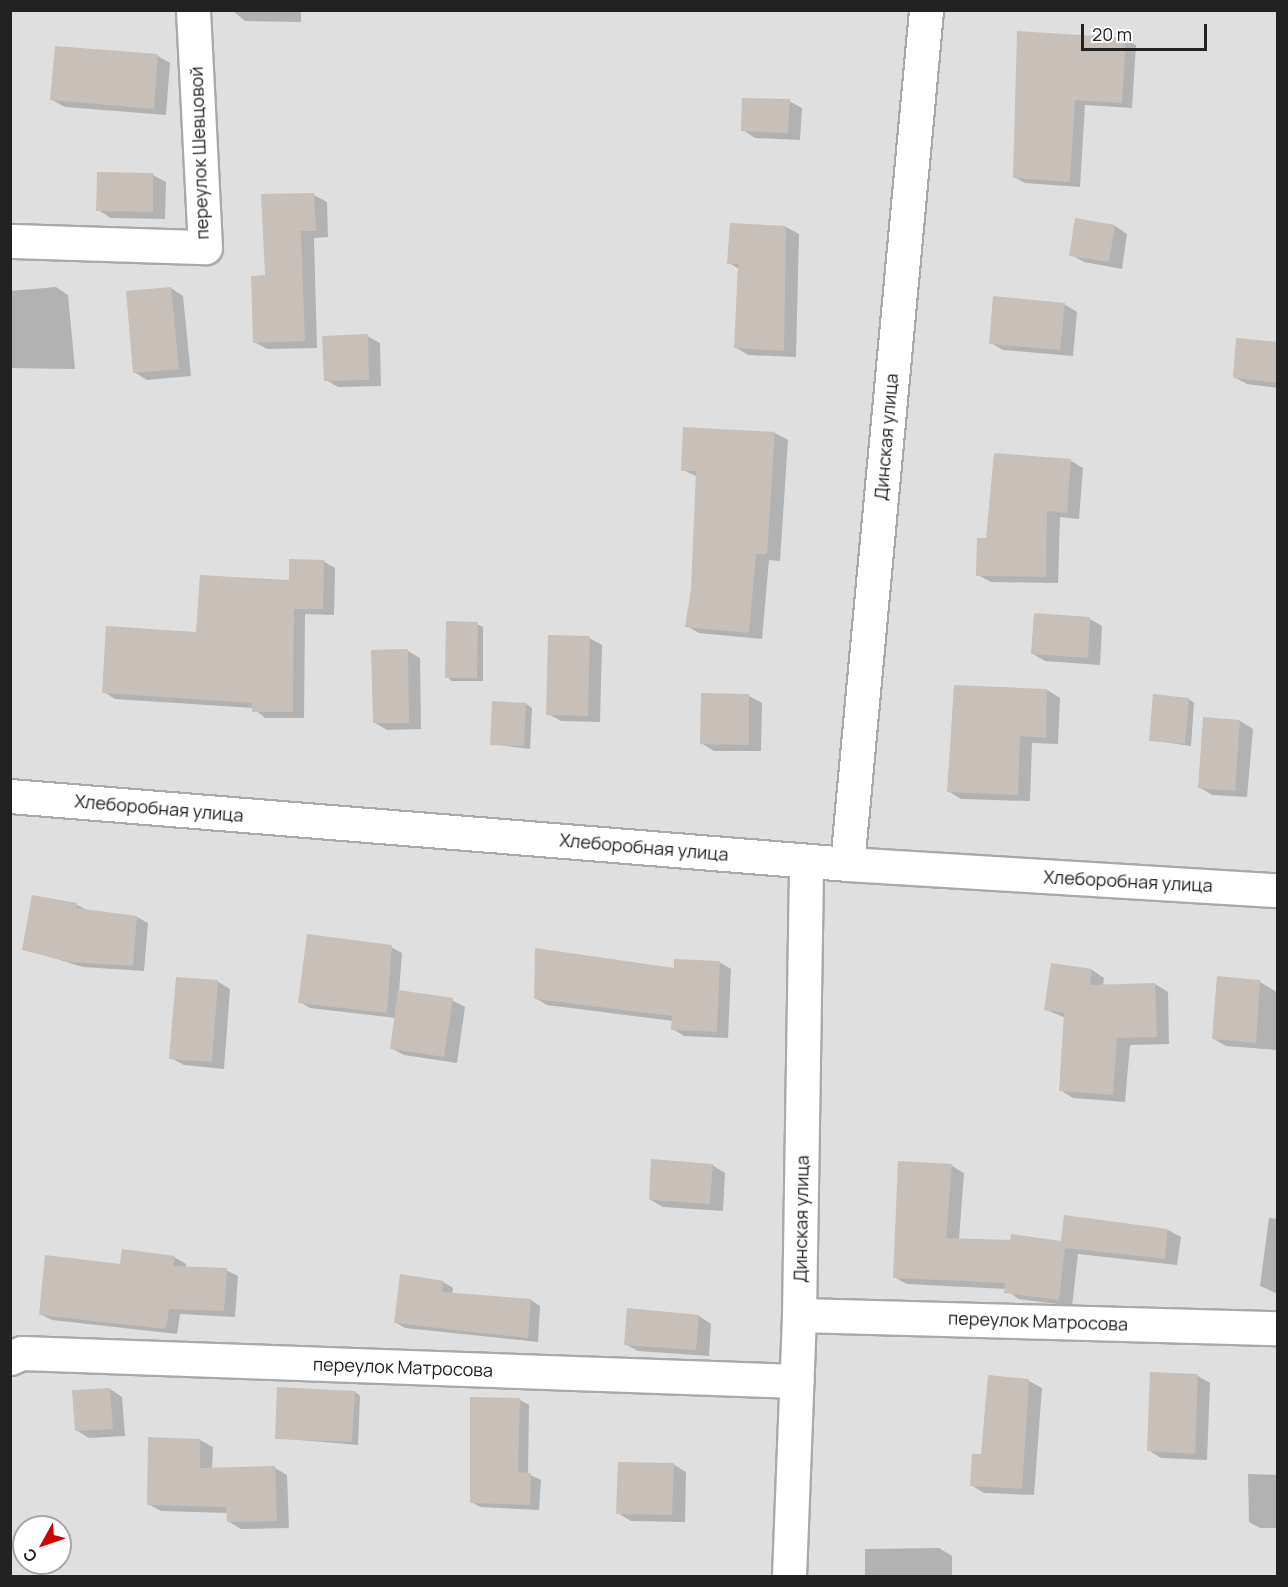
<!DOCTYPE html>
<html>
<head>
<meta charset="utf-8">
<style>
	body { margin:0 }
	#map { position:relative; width:1288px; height:1587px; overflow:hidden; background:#f2efe9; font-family:Manrope,sans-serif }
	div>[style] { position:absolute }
	.residential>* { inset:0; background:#e0dfdf }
	.shadow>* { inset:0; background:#0003 }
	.building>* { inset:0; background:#c7bfb8 }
	.roads { filter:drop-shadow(2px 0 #a9a9a9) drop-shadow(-2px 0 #a9a9a9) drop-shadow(0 2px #a9a9a9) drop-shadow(0 -2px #a9a9a9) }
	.minor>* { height:33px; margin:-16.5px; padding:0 16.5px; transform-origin:16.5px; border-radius:16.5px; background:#fff }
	span { translate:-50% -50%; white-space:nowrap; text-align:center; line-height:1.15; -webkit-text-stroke:4.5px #fff; paint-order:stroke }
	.street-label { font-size:18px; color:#222 }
	.frame { position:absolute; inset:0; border:12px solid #222; pointer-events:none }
	.north { position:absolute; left:12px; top:1515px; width:60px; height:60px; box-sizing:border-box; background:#fff; border:2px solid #a7a7a7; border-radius:50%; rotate:230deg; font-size:16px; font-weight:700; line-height:24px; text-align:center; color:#222 }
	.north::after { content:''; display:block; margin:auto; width:21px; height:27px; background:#d40000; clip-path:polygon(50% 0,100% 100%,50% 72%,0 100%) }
	.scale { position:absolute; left:1081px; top:24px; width:126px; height:27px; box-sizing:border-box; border:3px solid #222; border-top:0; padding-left:8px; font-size:18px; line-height:21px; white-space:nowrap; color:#222; -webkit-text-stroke:4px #fff; paint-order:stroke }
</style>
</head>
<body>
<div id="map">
	<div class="residential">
		<i style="clip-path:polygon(evenodd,11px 11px,1277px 11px,1277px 1576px,11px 1576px,11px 11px,24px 1527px,60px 1527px,60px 1563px,24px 1563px,24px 1527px)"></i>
	</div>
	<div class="shadow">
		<i style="clip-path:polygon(232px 10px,301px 10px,301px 22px,245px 21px)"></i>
		<i style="clip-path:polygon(1125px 39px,1136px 45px,1132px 108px,1085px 105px,1080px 187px,1025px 183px,1014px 177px,1020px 85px)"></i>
		<i style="clip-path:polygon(158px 56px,170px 63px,166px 115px,65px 107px,52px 100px)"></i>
		<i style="clip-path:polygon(789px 101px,802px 108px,800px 140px,755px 138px,743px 130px)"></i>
		<i style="clip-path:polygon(153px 175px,166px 182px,165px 219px,111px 218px,98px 210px)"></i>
		<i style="clip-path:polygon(314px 195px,327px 202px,328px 237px,314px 238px,317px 348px,267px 349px,254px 342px,266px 277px)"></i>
		<i style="clip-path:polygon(1115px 226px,1127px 234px,1122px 269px,1084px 262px,1071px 255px)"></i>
		<i style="clip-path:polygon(786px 227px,799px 234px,796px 357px,748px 355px,735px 347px,739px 269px,729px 263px)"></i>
		<i style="clip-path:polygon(56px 287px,68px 295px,75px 369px,10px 368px,10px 291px)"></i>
		<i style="clip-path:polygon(171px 288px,183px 296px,191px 376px,147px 380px,134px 372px)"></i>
		<i style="clip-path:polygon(1064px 304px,1077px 312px,1073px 356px,1003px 350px,991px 343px)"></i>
		<i style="clip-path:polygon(367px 336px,380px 343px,381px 386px,338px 387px,326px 380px)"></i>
		<i style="clip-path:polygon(1278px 344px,1278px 388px,1247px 384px,1234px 377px)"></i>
		<i style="clip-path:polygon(775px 433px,788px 440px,780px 561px,769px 560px,762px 639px,699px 633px,687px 626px,692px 589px,698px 477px,683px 470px)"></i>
		<i style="clip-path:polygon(1071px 461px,1083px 468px,1079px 519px,1060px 517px,1058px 583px,991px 582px,978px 575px,988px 540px)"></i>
		<i style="clip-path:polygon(323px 561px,335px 568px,334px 615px,305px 614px,304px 718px,265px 718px,253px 708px,115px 699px,104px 692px)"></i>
		<i style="clip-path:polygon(1090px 619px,1102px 626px,1100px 665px,1045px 661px,1033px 654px)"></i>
		<i style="clip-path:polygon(477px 624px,483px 627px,483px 681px,452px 681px,447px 677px)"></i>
		<i style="clip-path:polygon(589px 638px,602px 645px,600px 722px,561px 721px,548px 714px)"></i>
		<i style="clip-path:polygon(408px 651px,420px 658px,421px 729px,387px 730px,374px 722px)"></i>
		<i style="clip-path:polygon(1047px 690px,1060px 698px,1058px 744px,1032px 743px,1030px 801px,961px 799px,948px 791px)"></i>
		<i style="clip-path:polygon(702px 695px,749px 696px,762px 703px,761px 751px,714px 751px,701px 743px)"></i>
		<i style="clip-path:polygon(1189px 699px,1194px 703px,1191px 746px,1150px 740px)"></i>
		<i style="clip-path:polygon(526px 704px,532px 708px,530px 749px,491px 744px)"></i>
		<i style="clip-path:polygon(1240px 721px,1253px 729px,1247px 797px,1212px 795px,1199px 787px)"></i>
		<i style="clip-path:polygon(77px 905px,89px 911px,137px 917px,148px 923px,144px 971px,83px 967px,24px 949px)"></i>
		<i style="clip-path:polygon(391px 947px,402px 953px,399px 992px,452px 1000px,465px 1007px,457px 1063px,404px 1055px,391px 1048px,396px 1018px,310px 1008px,300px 1002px)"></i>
		<i style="clip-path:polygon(719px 962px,731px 969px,728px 1038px,684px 1036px,673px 1029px,673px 1021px,547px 1005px,535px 998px)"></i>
		<i style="clip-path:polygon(1092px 970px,1104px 978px,1103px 986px,1155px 984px,1168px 992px,1169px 1044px,1130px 1045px,1125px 1102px,1073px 1098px,1060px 1090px,1066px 1018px,1046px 1010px)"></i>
		<i style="clip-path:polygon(1218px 978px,1260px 982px,1278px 993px,1278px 1050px,1226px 1046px,1214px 1039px)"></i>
		<i style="clip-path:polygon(217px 981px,230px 989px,224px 1069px,184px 1065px,171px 1058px)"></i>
		<i style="clip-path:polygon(712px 1165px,725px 1173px,723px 1211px,663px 1207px,651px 1200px)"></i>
		<i style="clip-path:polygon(952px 1166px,964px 1173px,959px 1240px,1063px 1242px,1065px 1217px,1168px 1230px,1181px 1237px,1177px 1265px,1078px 1254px,1072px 1306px,1018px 1299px,1006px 1289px,907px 1284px,894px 1277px)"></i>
		<i style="clip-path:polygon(1269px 1218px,1278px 1219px,1278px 1294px,1260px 1286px)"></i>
		<i style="clip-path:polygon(174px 1257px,186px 1264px,185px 1268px,226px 1270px,238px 1276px,235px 1317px,180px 1314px,177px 1334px,52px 1320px,40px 1314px,121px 1265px)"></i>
		<i style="clip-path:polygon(443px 1282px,453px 1288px,452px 1294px,531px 1300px,540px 1306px,538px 1342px,405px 1328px,395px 1322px)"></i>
		<i style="clip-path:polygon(699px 1316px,711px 1324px,709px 1356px,638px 1351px,625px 1344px)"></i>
		<i style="clip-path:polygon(990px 1376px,1029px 1381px,1042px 1388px,1034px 1495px,984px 1493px,971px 1485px,983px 1456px)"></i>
		<i style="clip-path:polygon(1198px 1376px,1210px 1383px,1207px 1460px,1161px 1458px,1148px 1450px)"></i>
		<i style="clip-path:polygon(110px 1389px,122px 1397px,125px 1436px,89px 1438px,76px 1430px)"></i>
		<i style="clip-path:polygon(355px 1392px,360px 1396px,358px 1445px,276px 1438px)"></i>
		<i style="clip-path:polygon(520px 1400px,529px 1405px,528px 1474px,541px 1480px,539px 1510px,481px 1507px,471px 1502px)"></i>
		<i style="clip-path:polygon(200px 1440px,213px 1447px,212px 1469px,275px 1468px,287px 1475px,289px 1528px,241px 1529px,228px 1521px,228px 1513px,161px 1511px,148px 1504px)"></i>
		<i style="clip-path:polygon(673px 1464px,686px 1472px,685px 1522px,631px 1521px,618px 1513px)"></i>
		<i style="clip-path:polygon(1248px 1474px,1278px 1475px,1278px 1528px,1260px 1528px,1249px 1522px)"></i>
		<i style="clip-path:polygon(939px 1548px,952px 1556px,952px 1576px,865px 1576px,865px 1549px)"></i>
	</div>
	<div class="building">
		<i style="clip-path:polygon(1017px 31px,1126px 38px,1122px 103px,1075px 100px,1070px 182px,1013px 178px)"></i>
		<i style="clip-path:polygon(55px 46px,158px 54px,154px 109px,50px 100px)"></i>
		<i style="clip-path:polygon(742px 98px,790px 99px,788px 133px,741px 131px)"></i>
		<i style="clip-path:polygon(97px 172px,153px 173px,153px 212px,96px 211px)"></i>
		<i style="clip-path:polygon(314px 193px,316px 231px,301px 231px,305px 341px,253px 343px,251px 276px,265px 275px,261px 194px)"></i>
		<i style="clip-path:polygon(1075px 218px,1115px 225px,1109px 262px,1069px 256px)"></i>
		<i style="clip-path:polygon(730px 223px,786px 226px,784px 351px,734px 348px,738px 264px,727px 264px)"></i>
		<i style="clip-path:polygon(171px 287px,179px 369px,133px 373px,126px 291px)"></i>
		<i style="clip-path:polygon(993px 296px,1065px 303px,1060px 350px,989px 344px)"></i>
		<i style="clip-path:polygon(368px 334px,369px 380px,324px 381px,322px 336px)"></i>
		<i style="clip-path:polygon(1236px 338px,1278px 342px,1278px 383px,1233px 378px)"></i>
		<i style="clip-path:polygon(683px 427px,775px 432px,767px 554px,756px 554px,749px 633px,685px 627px,691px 589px,696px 471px,681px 471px)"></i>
		<i style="clip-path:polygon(994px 453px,1071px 459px,1067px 513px,1047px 511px,1046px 577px,976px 576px,977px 538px,986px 538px)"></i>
		<i style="clip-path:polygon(289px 559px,324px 560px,323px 609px,294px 609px,293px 712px,252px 712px,252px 703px,102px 693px,106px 626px,196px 632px,200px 575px,289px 580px)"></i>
		<i style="clip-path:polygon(1034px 613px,1090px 617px,1088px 658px,1031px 654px)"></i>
		<i style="clip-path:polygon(446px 621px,478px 622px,477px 678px,445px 678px)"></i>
		<i style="clip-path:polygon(548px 635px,590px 636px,588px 716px,546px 715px)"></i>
		<i style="clip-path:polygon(408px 649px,409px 723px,373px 723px,371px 650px)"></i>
		<i style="clip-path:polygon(954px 685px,1047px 689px,1046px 738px,1020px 736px,1018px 795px,947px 792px)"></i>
		<i style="clip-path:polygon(701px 693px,749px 694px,749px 745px,700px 744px)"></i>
		<i style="clip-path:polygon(1153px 694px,1189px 698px,1185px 744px,1149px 741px)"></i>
		<i style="clip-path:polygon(492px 701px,526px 703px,524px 746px,490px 745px)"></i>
		<i style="clip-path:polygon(1203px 717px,1240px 720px,1235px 791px,1198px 788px)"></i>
		<i style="clip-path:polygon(32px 895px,77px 903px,76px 908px,137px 916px,133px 966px,70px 962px,22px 950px)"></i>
		<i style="clip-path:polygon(307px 934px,392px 945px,387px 1013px,298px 1003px)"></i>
		<i style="clip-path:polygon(535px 948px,674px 968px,674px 959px,720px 961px,717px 1032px,671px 1030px,672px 1016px,534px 999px)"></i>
		<i style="clip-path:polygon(1051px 963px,1092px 969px,1090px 985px,1155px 983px,1157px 1037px,1117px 1038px,1113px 1095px,1059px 1091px,1064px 1013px,1044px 1010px)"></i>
		<i style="clip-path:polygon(1217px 976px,1260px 980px,1256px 1043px,1212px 1039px)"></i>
		<i style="clip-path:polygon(176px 977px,218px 980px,212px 1062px,169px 1059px)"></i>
		<i style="clip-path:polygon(398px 990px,453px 998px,444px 1057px,390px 1049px)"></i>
		<i style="clip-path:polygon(651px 1159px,713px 1164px,710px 1204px,649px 1200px)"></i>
		<i style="clip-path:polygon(898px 1161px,952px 1164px,946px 1238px,1010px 1240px,1011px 1234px,1061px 1241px,1064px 1215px,1168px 1229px,1165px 1259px,1065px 1248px,1059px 1300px,1004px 1293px,1005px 1283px,893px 1278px)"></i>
		<i style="clip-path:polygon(122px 1249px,175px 1256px,173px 1266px,227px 1268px,224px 1311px,169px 1309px,166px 1329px,39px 1315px,45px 1255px,120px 1264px)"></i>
		<i style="clip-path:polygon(400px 1274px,444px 1281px,442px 1292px,531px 1299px,528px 1338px,394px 1323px)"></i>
		<i style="clip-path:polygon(627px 1308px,699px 1315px,696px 1350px,624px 1345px)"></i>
		<i style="clip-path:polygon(1150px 1372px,1198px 1374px,1195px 1454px,1147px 1451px)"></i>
		<i style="clip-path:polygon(988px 1375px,1029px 1379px,1022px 1489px,970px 1486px,972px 1454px,981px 1454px)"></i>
		<i style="clip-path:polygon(277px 1387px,355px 1391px,352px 1442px,275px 1439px)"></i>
		<i style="clip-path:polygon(110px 1388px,113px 1429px,75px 1431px,72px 1390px)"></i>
		<i style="clip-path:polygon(470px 1397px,520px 1398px,518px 1472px,531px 1473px,530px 1505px,470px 1503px)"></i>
		<i style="clip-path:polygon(148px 1437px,200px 1439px,200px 1468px,275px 1466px,277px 1521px,227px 1522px,226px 1507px,147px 1505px)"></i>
		<i style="clip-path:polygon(618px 1462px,674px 1463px,672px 1515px,616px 1514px)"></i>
	</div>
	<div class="roads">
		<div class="minor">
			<i style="left:10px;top:241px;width:195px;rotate:1.8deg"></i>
			<i style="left:205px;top:247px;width:237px;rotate:-92.9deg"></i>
			<i style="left:10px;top:796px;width:840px;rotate:4.64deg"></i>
			<i style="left:847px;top:864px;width:432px;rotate:3.5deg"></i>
			<i style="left:847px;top:864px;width:858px;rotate:-84.71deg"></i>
			<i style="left:799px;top:1315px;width:479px;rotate:1.6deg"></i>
			<i style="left:10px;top:1358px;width:13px;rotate:-23deg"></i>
			<i style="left:22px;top:1353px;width:775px;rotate:2.07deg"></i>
			<i style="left:789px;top:1576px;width:261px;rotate:-87.8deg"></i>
			<i style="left:799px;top:1315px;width:454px;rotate:-89.1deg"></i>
		</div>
	</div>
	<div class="street-label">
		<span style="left:199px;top:153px;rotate:-92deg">переулок Шевцовой</span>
		<span style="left:886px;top:437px;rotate:-85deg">Динская улица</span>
		<span style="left:159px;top:808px;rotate:5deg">Хлеборобная улица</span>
		<span style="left:644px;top:847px;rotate:5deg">Хлеборобная улица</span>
		<span style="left:1128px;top:881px;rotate:3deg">Хлеборобная улица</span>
		<span style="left:801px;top:1219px;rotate:-89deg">Динская улица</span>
		<span style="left:1038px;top:1321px;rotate:2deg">переулок Матросова</span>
		<span style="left:403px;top:1367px;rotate:2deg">переулок Матросова</span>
	</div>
	<div class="frame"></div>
	<div class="north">С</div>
	<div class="scale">20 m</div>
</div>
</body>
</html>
